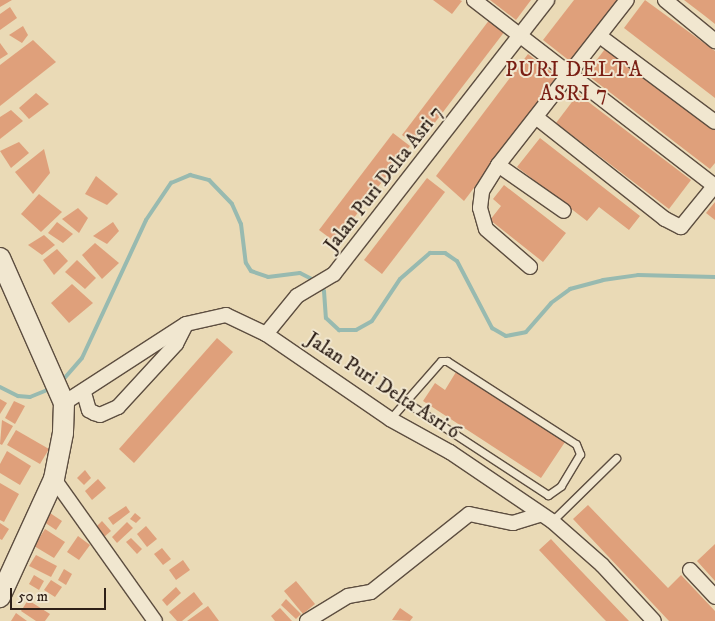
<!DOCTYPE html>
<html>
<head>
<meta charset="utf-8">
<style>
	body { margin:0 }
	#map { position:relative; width:715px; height:621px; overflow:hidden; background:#eadab6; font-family:"IM FELL DW Pica",serif }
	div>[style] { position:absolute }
	.stream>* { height:4px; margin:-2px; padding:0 2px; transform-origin:2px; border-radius:2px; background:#98bab0 }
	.building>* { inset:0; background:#dfa07b }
	.roads { filter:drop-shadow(1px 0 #5d4e40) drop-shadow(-1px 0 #5d4e40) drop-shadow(0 1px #5d4e40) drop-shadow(0 -1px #5d4e40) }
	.lane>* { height:7px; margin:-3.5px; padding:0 3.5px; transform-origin:3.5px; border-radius:3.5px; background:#f1e7d0 }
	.street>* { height:14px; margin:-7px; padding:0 7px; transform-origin:7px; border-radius:7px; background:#f1e7d0 }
	.secondary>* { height:20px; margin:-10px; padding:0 10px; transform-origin:10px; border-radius:10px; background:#f1e7d0 }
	span { translate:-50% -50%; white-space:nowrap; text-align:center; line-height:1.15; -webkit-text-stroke:4px #f1e7d0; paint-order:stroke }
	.street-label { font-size:20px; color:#2e2018 }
	.neighbourhood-label { font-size:21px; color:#7a1f14; letter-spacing:1px }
	.scale { position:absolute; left:10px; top:588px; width:96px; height:22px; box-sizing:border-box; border:2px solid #2e2018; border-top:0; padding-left:6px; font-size:15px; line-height:18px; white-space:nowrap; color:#2e2018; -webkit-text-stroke:4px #f1e7d0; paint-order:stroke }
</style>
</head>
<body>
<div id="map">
	<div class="stream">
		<i style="left:320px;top:286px;width:6px;rotate:51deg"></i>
		<i style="left:324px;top:291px;width:27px;rotate:86deg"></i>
		<i style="left:326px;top:318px;width:18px;rotate:43deg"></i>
		<i style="left:339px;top:330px;width:17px"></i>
		<i style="left:356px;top:330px;width:18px;rotate:-29deg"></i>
		<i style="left:372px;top:321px;width:50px;rotate:-56.3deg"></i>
		<i style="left:400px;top:279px;width:40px;rotate:-41deg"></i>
		<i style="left:430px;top:253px;width:15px"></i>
		<i style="left:445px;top:253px;width:14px;rotate:34deg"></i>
		<i style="left:457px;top:261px;width:76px;rotate:62.4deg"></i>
		<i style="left:492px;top:328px;width:16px;rotate:30deg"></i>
		<i style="left:506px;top:336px;width:20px;rotate:-11deg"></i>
		<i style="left:526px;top:332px;width:38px;rotate:-49deg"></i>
		<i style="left:551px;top:303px;width:24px;rotate:-36deg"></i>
		<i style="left:570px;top:289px;width:34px;rotate:-15deg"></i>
		<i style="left:603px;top:280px;width:35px;rotate:-8deg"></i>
		<i style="left:638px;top:275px;width:77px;rotate:1.5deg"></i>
		<i style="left:62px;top:381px;width:30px;rotate:-49deg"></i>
		<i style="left:82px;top:358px;width:152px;rotate:-65.1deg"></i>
		<i style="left:146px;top:220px;width:45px;rotate:-56deg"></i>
		<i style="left:171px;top:183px;width:21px;rotate:-23deg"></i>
		<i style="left:190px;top:175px;width:20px;rotate:15deg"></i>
		<i style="left:209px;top:180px;width:33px;rotate:46deg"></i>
		<i style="left:232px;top:204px;width:22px;rotate:66deg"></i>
		<i style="left:241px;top:224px;width:39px;rotate:83deg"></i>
		<i style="left:246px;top:263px;width:9px;rotate:58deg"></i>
		<i style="left:251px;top:271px;width:18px;rotate:19deg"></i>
		<i style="left:268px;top:277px;width:32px;rotate:-7deg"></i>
		<i style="left:300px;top:273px;width:18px;rotate:27deg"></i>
		<i style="left:0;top:387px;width:20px;rotate:27deg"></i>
		<i style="left:18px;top:396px;width:12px;rotate:5deg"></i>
		<i style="left:30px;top:397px;width:24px;rotate:-22deg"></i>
	</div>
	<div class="building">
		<i style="clip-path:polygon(0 0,12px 0,0 7px)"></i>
		<i style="clip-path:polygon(433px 0,460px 0,462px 1px,452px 14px)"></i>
		<i style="clip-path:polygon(490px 0,531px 0,516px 20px)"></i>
		<i style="clip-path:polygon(574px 0,617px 0,571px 62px,543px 40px)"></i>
		<i style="clip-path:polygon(645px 0,715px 51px,715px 98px,624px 28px)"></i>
		<i style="clip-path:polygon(684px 0,715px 0,715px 24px,705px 16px)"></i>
		<i style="clip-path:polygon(10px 7px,17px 18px,0 30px,0 14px)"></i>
		<i style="clip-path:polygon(490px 19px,505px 31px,417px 146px,402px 135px)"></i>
		<i style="clip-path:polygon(23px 26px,28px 35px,22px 43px,9px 35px)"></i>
		<i style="clip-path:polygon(33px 40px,56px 62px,0 106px,0 65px)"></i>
		<i style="clip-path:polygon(0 43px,8px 54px,0 59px)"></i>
		<i style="clip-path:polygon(608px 45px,715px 126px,715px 163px,710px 169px,586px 74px)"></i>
		<i style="clip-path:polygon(528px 54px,558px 77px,464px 201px,436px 176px)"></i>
		<i style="clip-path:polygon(36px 93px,49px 104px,29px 119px,19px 108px)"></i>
		<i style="clip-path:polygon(578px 94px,691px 180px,669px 209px,556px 123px)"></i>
		<i style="clip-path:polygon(11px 110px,23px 121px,0 139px,0 117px)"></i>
		<i style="clip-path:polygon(393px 133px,410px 146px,335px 242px,319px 230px)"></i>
		<i style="clip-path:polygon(540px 138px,640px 216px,629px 230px,599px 207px,587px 221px,517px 167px)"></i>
		<i style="clip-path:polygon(19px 142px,29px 153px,11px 168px,0 151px)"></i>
		<i style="clip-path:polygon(44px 149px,50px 173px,33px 194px,15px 172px)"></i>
		<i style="clip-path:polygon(96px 176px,118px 194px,107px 205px,85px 194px)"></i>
		<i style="clip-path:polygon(427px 178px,445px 192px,382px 274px,364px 260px)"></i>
		<i style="clip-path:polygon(504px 185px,566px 233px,543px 262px,490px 220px,501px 206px,493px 199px)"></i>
		<i style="clip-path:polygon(39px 194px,62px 212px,41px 232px,21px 214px)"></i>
		<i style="clip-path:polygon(715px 202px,715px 220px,706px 213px)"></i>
		<i style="clip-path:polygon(78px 208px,88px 218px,79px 233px,62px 219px)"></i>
		<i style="clip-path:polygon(57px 222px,73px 234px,63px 243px,48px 233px)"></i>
		<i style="clip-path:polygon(113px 222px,119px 231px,107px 244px,93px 236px)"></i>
		<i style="clip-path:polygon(44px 235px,55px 245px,42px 255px,28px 245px)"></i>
		<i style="clip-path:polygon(95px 243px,119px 263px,102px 279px,82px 255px)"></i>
		<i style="clip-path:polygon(57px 249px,68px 261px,54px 275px,43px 260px)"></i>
		<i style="clip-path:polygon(77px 260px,96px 278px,85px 289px,65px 272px)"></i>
		<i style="clip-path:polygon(72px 284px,93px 303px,69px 323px,51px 303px)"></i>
		<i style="clip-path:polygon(217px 338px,233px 352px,134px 463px,119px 449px)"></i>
		<i style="clip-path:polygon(456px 372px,565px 442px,541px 478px,423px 401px,435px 383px,445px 390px)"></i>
		<i style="clip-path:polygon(0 399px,7px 403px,0 414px)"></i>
		<i style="clip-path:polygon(14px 401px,25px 406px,15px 424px,5px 418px)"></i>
		<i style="clip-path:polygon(2px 420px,13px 426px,2px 445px,0 444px)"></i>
		<i style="clip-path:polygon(16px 430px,49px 449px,40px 464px,7px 445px)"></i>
		<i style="clip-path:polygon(7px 451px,31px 466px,20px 485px,0 473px,0 464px)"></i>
		<i style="clip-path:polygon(85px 470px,91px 478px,84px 485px,77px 478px)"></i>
		<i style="clip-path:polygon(98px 479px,106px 488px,92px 500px,85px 491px)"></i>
		<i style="clip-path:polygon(0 483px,19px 494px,4px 522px,0 520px)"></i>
		<i style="clip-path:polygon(588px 505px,668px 588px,681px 575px,715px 611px,715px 621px,669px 621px,573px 519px)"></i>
		<i style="clip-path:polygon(126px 506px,130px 512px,113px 525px,108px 518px)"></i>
		<i style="clip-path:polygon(50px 513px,62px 521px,56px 530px,44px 522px)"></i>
		<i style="clip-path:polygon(135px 513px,141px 518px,136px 523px,130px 519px)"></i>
		<i style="clip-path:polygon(102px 521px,111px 531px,104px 537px,95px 528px)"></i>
		<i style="clip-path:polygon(127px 522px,133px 528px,117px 543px,112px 537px)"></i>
		<i style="clip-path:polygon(0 523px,9px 529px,2px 540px,0 539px)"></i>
		<i style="clip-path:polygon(146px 526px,157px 539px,147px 547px,137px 534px)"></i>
		<i style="clip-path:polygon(45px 529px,65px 542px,54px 558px,34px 546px)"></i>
		<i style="clip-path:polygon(78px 536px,90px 545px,79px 560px,67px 552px)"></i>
		<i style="clip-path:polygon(131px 538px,142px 549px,137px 554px,126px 542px)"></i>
		<i style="clip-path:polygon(551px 539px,562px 551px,629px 621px,606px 621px,602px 617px,539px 550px)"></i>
		<i style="clip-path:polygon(715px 544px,715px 581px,697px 561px)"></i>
		<i style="clip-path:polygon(162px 548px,171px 559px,163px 565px,154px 554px)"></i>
		<i style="clip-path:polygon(36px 555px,57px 566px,51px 577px,29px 566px)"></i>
		<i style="clip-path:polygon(183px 560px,190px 570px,176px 580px,169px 570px)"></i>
		<i style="clip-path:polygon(64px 569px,72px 574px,66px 585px,58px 580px)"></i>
		<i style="clip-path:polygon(34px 575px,44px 581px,39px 590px,29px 584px)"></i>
		<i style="clip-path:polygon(51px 580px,62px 587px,55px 597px,44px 590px)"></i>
		<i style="clip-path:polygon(296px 581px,315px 604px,303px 614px,284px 591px)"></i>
		<i style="clip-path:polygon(176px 587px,181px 593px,167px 606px,162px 600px)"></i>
		<i style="clip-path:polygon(194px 592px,203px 604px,182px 621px,177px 621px,169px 612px)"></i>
		<i style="clip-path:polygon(286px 599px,301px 614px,296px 619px,281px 605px)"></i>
		<i style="clip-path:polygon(28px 600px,50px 614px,45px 621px,36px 621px,21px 611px)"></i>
		<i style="clip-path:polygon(208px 606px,219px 621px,187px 621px)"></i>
		<i style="clip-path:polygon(280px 608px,292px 621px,275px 621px,271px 616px)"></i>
		<i style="clip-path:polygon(400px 608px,413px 617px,410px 621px,392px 620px)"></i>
		<i style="clip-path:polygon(16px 613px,27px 621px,11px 621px)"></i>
	</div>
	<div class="roads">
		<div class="lane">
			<i style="left:390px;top:419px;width:77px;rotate:-48.7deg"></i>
			<i style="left:441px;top:361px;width:6px"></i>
			<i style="left:447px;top:361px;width:153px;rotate:32.8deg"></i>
			<i style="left:576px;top:444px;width:11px;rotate:68deg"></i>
			<i style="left:580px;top:454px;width:37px;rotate:121deg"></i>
			<i style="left:561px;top:486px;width:16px;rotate:145deg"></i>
			<i style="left:548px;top:495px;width:170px;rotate:-146.8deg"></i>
			<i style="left:552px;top:521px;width:90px;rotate:-44.5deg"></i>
		</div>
		<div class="street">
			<i style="left:474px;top:0;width:304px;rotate:37.7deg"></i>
			<i style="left:665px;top:0;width:65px;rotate:39.4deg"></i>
			<i style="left:601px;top:37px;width:142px;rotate:36.7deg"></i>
			<i style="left:537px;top:118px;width:163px;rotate:38.3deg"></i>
			<i style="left:665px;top:219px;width:18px;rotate:27deg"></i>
			<i style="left:681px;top:227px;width:54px;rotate:-51deg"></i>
			<i style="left:498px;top:165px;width:80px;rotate:34.9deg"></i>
			<i style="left:530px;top:267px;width:58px;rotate:-139.2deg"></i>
			<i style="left:486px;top:229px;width:22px;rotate:-106deg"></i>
			<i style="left:480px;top:208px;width:17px;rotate:-83deg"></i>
			<i style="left:482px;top:191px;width:31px;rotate:-58deg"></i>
			<i style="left:498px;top:165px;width:209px;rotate:-52deg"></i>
			<i style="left:266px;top:334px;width:49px;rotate:-50.8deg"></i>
			<i style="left:297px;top:296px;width:43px;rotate:-30.7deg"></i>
			<i style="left:334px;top:274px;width:347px;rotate:-52.1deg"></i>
			<i style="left:84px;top:393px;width:18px;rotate:74deg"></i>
			<i style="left:89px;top:410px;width:6px;rotate:31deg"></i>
			<i style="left:94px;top:413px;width:6px;rotate:18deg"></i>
			<i style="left:100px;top:415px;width:20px;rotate:-24deg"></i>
			<i style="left:118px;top:407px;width:86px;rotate:-47.4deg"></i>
			<i style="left:176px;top:344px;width:22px;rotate:-63deg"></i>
			<i style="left:64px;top:403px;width:145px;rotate:-32.9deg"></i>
			<i style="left:186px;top:324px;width:41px;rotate:-12.7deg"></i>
			<i style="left:226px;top:315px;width:44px;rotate:25.4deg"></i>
			<i style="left:266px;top:334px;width:150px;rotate:34.4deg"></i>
			<i style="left:390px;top:419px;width:68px;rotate:28.8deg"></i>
			<i style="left:450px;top:452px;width:123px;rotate:34.1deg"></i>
			<i style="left:552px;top:521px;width:67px;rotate:41.3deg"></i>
			<i style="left:602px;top:565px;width:76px;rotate:47.1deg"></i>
			<i style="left:54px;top:479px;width:174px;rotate:54.6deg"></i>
			<i style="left:690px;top:570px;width:37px;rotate:47deg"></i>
			<i style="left:307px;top:621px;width:48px;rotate:-31.4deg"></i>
			<i style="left:348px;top:596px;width:23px;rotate:-10deg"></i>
			<i style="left:371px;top:592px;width:125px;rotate:-38.5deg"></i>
			<i style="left:469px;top:514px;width:45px;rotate:11.6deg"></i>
			<i style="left:513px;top:523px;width:28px;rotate:-17deg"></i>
		</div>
		<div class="secondary">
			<i style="left:0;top:258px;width:158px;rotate:66.2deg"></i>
			<i style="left:64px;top:403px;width:30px;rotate:92deg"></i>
			<i style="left:63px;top:433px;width:47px;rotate:101.1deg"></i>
			<i style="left:54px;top:479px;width:130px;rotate:114.6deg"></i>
		</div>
	</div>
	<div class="street-label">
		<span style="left:384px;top:179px;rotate:-52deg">Jalan Puri Delta Asri 7</span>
		<span style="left:383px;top:386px;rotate:33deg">Jalan Puri Delta Asri 6</span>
	</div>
	<div class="neighbourhood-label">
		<span style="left:574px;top:82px">PURI DELTA<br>ASRI 7</span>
	</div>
	<div class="scale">50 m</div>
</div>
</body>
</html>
